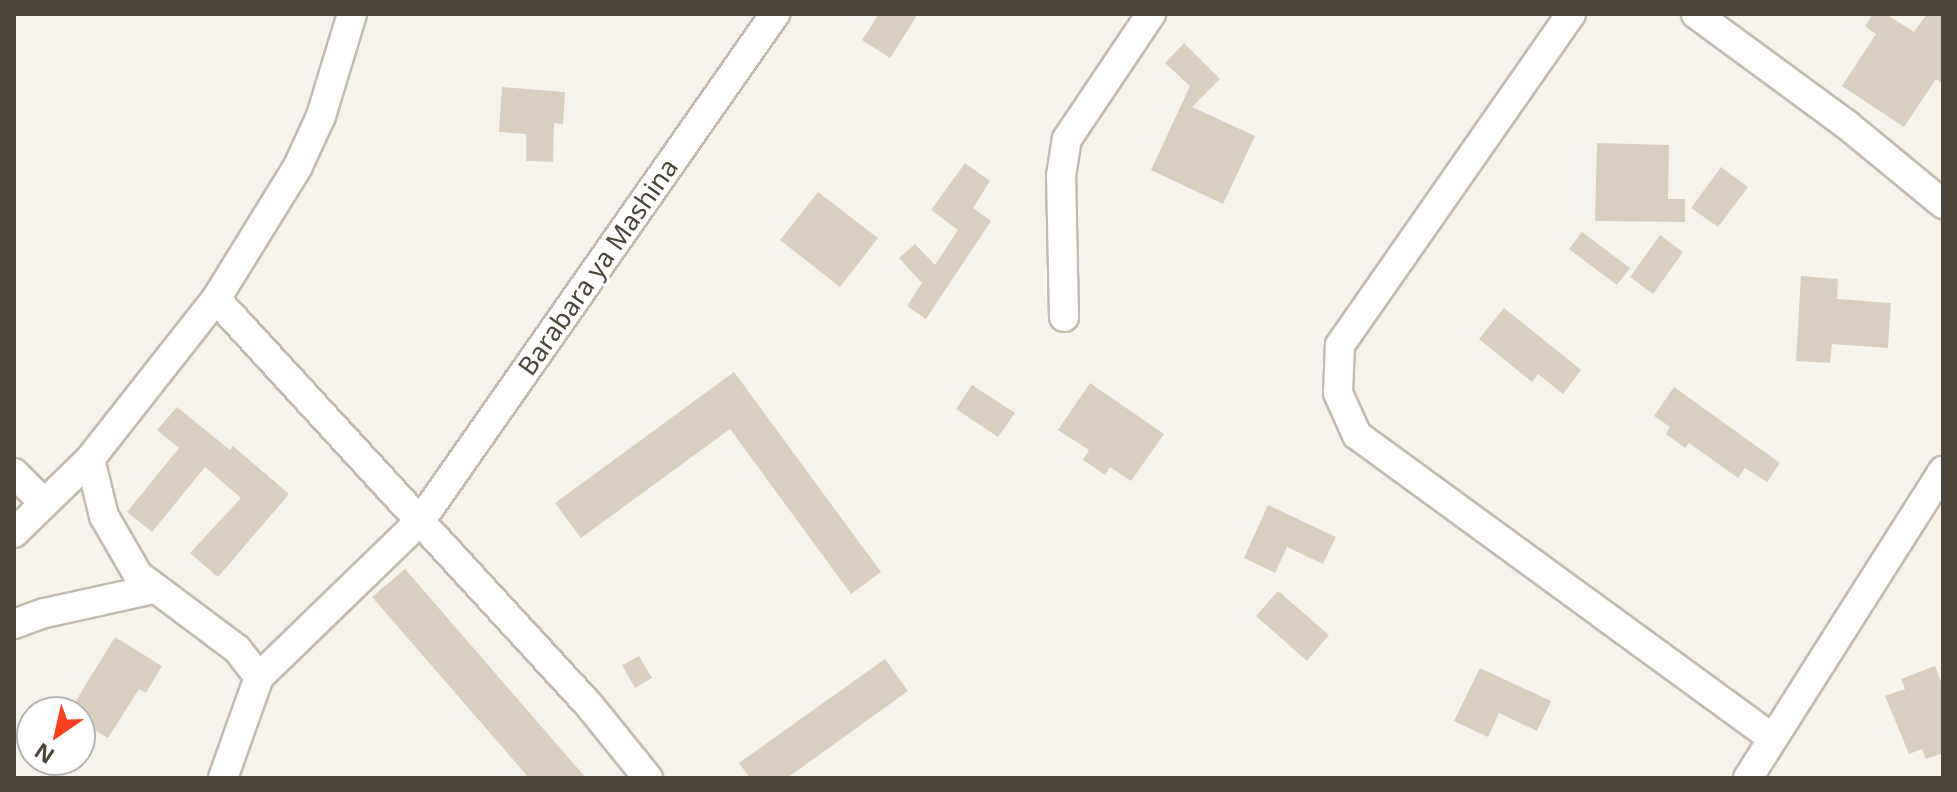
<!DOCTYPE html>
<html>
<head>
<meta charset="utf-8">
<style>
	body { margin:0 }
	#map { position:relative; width:1957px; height:792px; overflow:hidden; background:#f6f3ec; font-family:"Noto Sans",sans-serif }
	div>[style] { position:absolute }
	.building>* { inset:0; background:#d8cfc1 }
	.roads { filter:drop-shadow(2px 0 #c2bbae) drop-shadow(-2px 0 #c2bbae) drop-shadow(0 2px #c2bbae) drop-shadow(0 -2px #c2bbae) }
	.minor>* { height:28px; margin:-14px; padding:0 14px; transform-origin:14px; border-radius:14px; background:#fff }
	span { translate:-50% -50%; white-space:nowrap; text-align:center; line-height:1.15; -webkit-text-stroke:6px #fff; paint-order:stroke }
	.street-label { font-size:26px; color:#4b4439 }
	.frame { position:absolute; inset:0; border:16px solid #4b4439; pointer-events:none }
	.north { position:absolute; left:16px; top:696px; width:80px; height:80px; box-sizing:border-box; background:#fff; border:2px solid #b7b4b0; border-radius:50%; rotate:214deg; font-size:22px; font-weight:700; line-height:32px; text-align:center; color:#4b4439 }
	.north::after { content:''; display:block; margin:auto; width:28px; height:36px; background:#fc3f1d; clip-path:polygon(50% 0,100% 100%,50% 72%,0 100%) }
</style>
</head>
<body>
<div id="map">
	<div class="building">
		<i style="clip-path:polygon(879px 14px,918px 14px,890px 58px,862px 40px)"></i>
		<i style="clip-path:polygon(1873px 14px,1886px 14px,1914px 32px,1927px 14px,1943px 14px,1943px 84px,1936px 79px,1904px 127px,1842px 86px,1876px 34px,1865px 26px)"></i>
		<i style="clip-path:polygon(1184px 43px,1220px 79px,1192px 107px,1255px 136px,1223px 204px,1151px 170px,1190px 86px,1165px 63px)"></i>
		<i style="clip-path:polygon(502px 87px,565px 92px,563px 124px,554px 123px,553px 162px,526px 161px,526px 134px,499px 132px)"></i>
		<i style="clip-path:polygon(1597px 143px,1669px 145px,1668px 199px,1685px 199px,1685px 222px,1595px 221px)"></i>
		<i style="clip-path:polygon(965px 163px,990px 181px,973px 208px,991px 221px,926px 319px,907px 306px,922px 283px,899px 258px,915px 244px,935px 265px,958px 230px,931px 210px)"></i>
		<i style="clip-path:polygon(1721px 167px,1748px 187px,1718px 227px,1691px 208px)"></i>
		<i style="clip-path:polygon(818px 192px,878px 238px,840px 287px,780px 240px)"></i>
		<i style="clip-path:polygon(1582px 232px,1630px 268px,1617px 285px,1569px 249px)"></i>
		<i style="clip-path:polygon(1660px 235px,1683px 252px,1653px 294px,1630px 277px)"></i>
		<i style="clip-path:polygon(1801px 276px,1838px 279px,1837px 299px,1891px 303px,1888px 348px,1832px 344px,1830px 363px,1796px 361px)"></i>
		<i style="clip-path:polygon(1504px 308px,1581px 370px,1563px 394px,1538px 374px,1532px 382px,1479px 339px)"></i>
		<i style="clip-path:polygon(734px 372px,881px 572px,851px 594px,730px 429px,581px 538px,555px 503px)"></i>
		<i style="clip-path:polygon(1090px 383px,1164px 434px,1131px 481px,1110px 467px,1105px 475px,1083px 460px,1089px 450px,1058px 430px)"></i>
		<i style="clip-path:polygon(972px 385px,1015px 413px,998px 437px,956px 409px)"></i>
		<i style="clip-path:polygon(1674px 387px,1780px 463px,1767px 482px,1745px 468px,1738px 478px,1689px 443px,1685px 448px,1666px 434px,1670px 427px,1654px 416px)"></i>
		<i style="clip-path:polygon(177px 407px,230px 450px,233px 446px,289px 494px,218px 577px,190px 553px,241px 498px,205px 467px,152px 532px,127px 512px,179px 448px,157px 430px)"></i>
		<i style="clip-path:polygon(1268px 505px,1336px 537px,1323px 564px,1287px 547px,1275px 573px,1244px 558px)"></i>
		<i style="clip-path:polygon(405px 569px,586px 778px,529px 778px,372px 597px)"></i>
		<i style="clip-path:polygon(1278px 591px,1329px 635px,1307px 661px,1256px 616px)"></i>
		<i style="clip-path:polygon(115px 637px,162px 666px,146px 693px,139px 689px,108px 738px,80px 721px,80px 712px,69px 712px)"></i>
		<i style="clip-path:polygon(639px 656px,652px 678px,635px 688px,622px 665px)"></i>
		<i style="clip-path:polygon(885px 659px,908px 691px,787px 778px,750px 778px,739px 763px)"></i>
		<i style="clip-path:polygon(1935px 666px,1943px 687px,1943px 753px,1926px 759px,1922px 749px,1909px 754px,1885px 696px,1905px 689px,1901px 679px)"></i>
		<i style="clip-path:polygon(1480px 668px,1551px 701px,1537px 731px,1499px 713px,1488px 737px,1454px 721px)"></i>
	</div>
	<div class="roads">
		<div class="minor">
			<i style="left:1571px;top:14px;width:404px;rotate:124.9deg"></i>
			<i style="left:1340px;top:345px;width:48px;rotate:92.4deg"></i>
			<i style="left:1338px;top:393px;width:46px;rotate:65.7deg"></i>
			<i style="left:1357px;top:435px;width:514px;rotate:36.13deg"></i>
			<i style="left:1696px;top:14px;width:186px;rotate:36.3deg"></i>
			<i style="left:1846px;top:124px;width:126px;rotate:39.5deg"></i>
			<i style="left:216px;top:299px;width:551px;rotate:47.43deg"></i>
			<i style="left:589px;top:705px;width:94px;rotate:51.1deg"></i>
			<i style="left:1064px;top:317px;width:141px;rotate:-91.2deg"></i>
			<i style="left:1061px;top:176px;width:37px;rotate:-81deg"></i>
			<i style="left:1067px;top:139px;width:151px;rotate:-56.1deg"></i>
			<i style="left:90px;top:459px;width:59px;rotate:76.2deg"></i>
			<i style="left:104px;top:516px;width:68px;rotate:60deg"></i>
			<i style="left:138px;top:575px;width:124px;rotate:36.8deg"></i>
			<i style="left:237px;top:649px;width:36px;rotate:52deg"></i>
			<i style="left:259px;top:677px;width:107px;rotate:109.6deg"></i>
			<i style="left:14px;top:473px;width:41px;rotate:45deg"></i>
			<i style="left:14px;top:533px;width:106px;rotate:-44.2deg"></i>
			<i style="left:90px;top:459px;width:204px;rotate:-51.8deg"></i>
			<i style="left:216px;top:299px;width:156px;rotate:-58.3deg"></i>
			<i style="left:298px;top:166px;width:55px;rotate:-65.3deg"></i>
			<i style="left:321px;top:116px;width:107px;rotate:-73.1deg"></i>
			<i style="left:14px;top:624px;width:33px;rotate:-20deg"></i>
			<i style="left:45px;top:613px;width:112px;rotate:-12.4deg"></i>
			<i style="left:259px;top:677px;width:226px;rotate:-44.1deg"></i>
			<i style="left:421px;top:520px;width:618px;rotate:-55.02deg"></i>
			<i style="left:1748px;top:778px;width:364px;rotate:-57.6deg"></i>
		</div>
	</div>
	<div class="street-label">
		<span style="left:598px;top:267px;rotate:-55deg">Barabara ya Mashina</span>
	</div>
	<div class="frame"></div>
	<div class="north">N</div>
</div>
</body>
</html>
